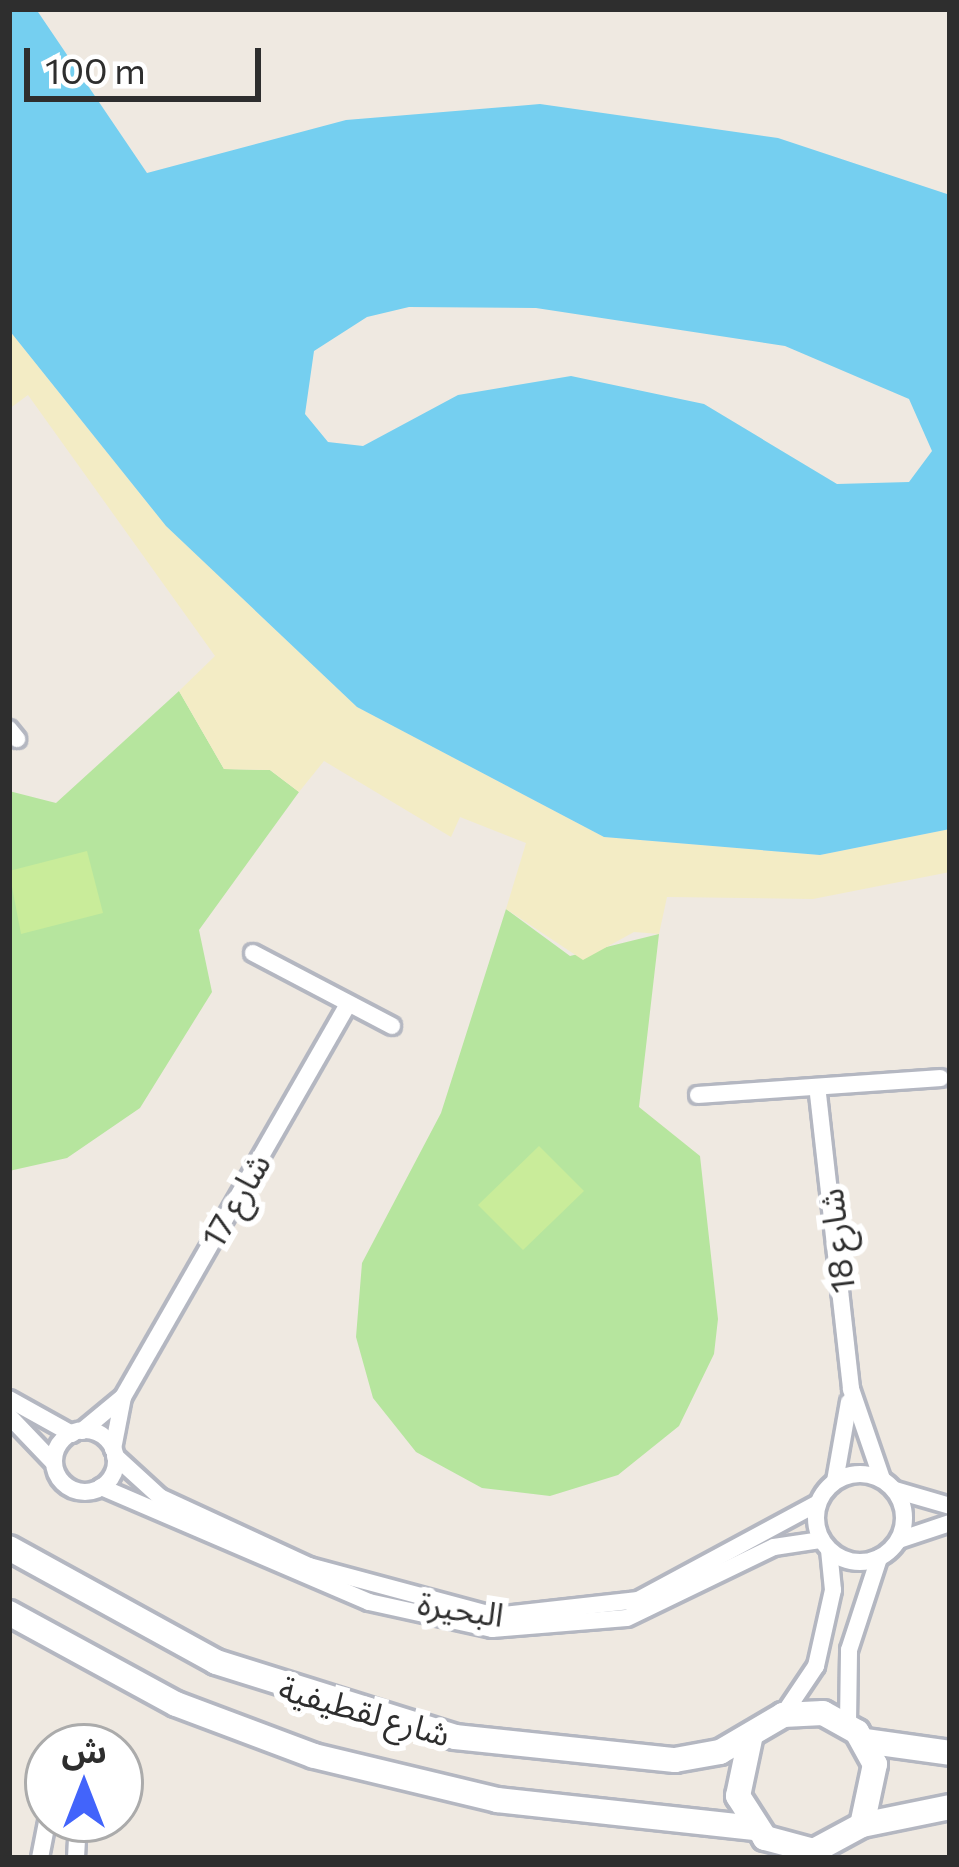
<!DOCTYPE html>
<html>
<head>
<meta charset="utf-8">
<style>
	body { margin:0 }
	#map { position:relative; width:959px; height:1867px; overflow:hidden; background:#efe9e1; font-family:Commissioner,"Noto Sans Arabic",sans-serif }
	div>[style] { position:absolute }
	.green>* { inset:0; background:#b6e59e }
	.sand>* { inset:0; background:#f3ecc5 }
	.pitch>* { inset:0; background:#c9ec9a }
	.water>* { inset:0; background:#75cff0 }
	.roads { filter:drop-shadow(3px 0 #b4b7c1) drop-shadow(-3px 0 #b4b7c1) drop-shadow(0 3px #b4b7c1) drop-shadow(0 -3px #b4b7c1) }
	.street>* { height:16px; margin:-8px; padding:0 8px; transform-origin:8px; border-radius:8px; background:#fff }
	.street>.ring { margin:-8px; padding:0; box-sizing:content-box; background:none; border:16px solid #fff; border-radius:50% }
	.secondary>* { height:24px; margin:-12px; padding:0 12px; transform-origin:12px; border-radius:12px; background:#fff }
	span { translate:-50% -50%; white-space:nowrap; text-align:center; line-height:1.15; -webkit-text-stroke:12px #fff; paint-order:stroke }
	.street-label { font-size:33px; color:#2e2e2e }
	.frame { position:absolute; inset:0; border:12px solid #2e2e2e; pointer-events:none }
	.north { position:absolute; left:24px; top:1723px; width:120px; height:120px; box-sizing:border-box; background:#fff; border:3px solid #ababab; border-radius:50%; rotate:0deg; font-size:33px; font-weight:700; line-height:48px; text-align:center; color:#2e2e2e }
	.north::after { content:''; display:block; margin:auto; width:42px; height:54px; background:#4264fb; clip-path:polygon(50% 0,100% 100%,50% 72%,0 100%) }
	.scale { position:absolute; left:24px; top:48px; width:237px; height:54px; box-sizing:border-box; border:6px solid #2e2e2e; border-top:0; padding-left:15px; font-size:36px; line-height:42px; white-space:nowrap; color:#2e2e2e; -webkit-text-stroke:9px #fff; paint-order:stroke }
</style>
</head>
<body>
<div id="map">
	<div class="green">
		<i style="clip-path:polygon(179px 691px,224px 769px,270px 770px,299px 792px,199px 930px,212px 992px,140px 1108px,67px 1158px,9px 1171px,9px 791px,56px 803px)"></i>
		<i style="clip-path:polygon(506px 909px,570px 956px,659px 934px,639px 1107px,700px 1156px,718px 1319px,714px 1354px,679px 1426px,618px 1475px,550px 1496px,482px 1488px,416px 1452px,373px 1398px,356px 1337px,362px 1263px,441px 1113px)"></i>
	</div>
	<div class="sand">
		<i style="clip-path:polygon(9px 330px,166px 526px,357px 707px,604px 837px,820px 855px,950px 829px,950px 872px,813px 899px,667px 897px,659px 934px,634px 932px,583px 960px,506px 909px,526px 843px,460px 817px,451px 837px,324px 761px,299px 792px,270px 770px,224px 769px,179px 691px,215px 656px,28px 395px,9px 409px)"></i>
	</div>
	<div class="pitch">
		<i style="clip-path:polygon(87px 851px,103px 913px,21px 934px,9px 871px)"></i>
		<i style="clip-path:polygon(539px 1146px,584px 1191px,523px 1250px,478px 1205px)"></i>
	</div>
	<div class="water">
		<i style="clip-path:polygon(evenodd,9px 9px,36px 9px,147px 173px,346px 120px,540px 104px,778px 138px,950px 195px,950px 829px,820px 855px,604px 837px,357px 707px,166px 526px,9px 330px,9px 9px,409px 307px,536px 308px,785px 346px,909px 399px,932px 451px,909px 482px,837px 484px,704px 404px,571px 376px,458px 395px,363px 446px,328px 442px,305px 414px,314px 351px,367px 317px,409px 307px)"></i>
	</div>
	<div class="roads">
		<div class="street">
			<i style="left:9px;top:729px;width:13px;rotate:51deg"></i>
			<i style="left:253px;top:953px;width:157px;rotate:27.7deg"></i>
			<i style="left:818px;top:1094px;width:297px;rotate:83.6deg"></i>
			<i style="left:851px;top:1389px;width:95px;rotate:71deg"></i>
			<i style="left:698px;top:1095px;width:243px;rotate:-4deg"></i>
			<i style="left:9px;top:1399px;width:72px;rotate:29.1deg"></i>
			<i style="left:9px;top:1416px;width:64px;rotate:46.3deg"></i>
			<i class="ring" style="left:54px;top:1430px;width:46px;height:46px"></i>
			<i style="left:82px;top:1431px;width:53px;rotate:-39.7deg"></i>
			<i style="left:123px;top:1397px;width:453px;rotate:-60.2deg"></i>
			<i style="left:113px;top:1449px;width:53px;rotate:-79.1deg"></i>
			<i style="left:115px;top:1456px;width:61px;rotate:42.3deg"></i>
			<i style="left:160px;top:1497px;width:164px;rotate:24.8deg"></i>
			<i style="left:309px;top:1566px;width:193px;rotate:15deg"></i>
			<i style="left:495px;top:1616px;width:144px;rotate:-6.4deg"></i>
			<i style="left:638px;top:1600px;width:204px;rotate:-28.3deg"></i>
			<i class="ring" style="left:816px;top:1474px;width:72px;height:72px"></i>
			<i style="left:835px;top:1481px;width:80px;rotate:-80deg"></i>
			<i style="left:101px;top:1487px;width:292px;rotate:23.2deg"></i>
			<i style="left:369px;top:1602px;width:126px;rotate:12.4deg"></i>
			<i style="left:492px;top:1629px;width:135px;rotate:-4.7deg"></i>
			<i style="left:627px;top:1618px;width:163px;rotate:-25.8deg"></i>
			<i style="left:774px;top:1547px;width:48px;rotate:-8.5deg"></i>
			<i style="left:895px;top:1490px;width:57px;rotate:16.2deg"></i>
			<i style="left:899px;top:1540px;width:54px;rotate:-18.4deg"></i>
			<i style="left:783px;top:1715px;width:59px;rotate:-56deg"></i>
			<i style="left:816px;top:1666px;width:78px;rotate:-77.4deg"></i>
			<i style="left:833px;top:1590px;width:40px;rotate:-95.7deg"></i>
			<i style="left:848px;top:1724px;width:74px;rotate:-89.2deg"></i>
			<i style="left:849px;top:1650px;width:97px;rotate:-71.9deg"></i>
			<i style="left:40px;top:1858px;width:42px;rotate:-79deg"></i>
			<i style="left:76px;top:1858px;width:39px;rotate:-87deg"></i>
		</div>
		<div class="secondary">
			<i style="left:9px;top:1548px;width:236px;rotate:28.8deg"></i>
			<i style="left:216px;top:1662px;width:250px;rotate:17.4deg"></i>
			<i style="left:455px;top:1737px;width:221px;rotate:6deg"></i>
			<i style="left:675px;top:1760px;width:46px;rotate:-10.1deg"></i>
			<i style="left:720px;top:1752px;width:73px;rotate:-30.4deg"></i>
			<i style="left:783px;top:1715px;width:40px;rotate:-2.9deg"></i>
			<i style="left:823px;top:1713px;width:39px;rotate:29deg"></i>
			<i style="left:857px;top:1732px;width:37px;rotate:61deg"></i>
			<i style="left:875px;top:1764px;width:62px;rotate:102deg"></i>
			<i style="left:862px;top:1825px;width:55px;rotate:151.6deg"></i>
			<i style="left:814px;top:1851px;width:51px;rotate:-165.1deg"></i>
			<i style="left:765px;top:1838px;width:50px;rotate:-122.7deg"></i>
			<i style="left:738px;top:1796px;width:58px;rotate:-78.1deg"></i>
			<i style="left:9px;top:1613px;width:190px;rotate:28.6deg"></i>
			<i style="left:176px;top:1704px;width:147px;rotate:20.6deg"></i>
			<i style="left:314px;top:1756px;width:188px;rotate:13.5deg"></i>
			<i style="left:497px;top:1800px;width:259px;rotate:6.2deg"></i>
			<i style="left:865px;top:1741px;width:86px;rotate:8deg"></i>
			<i style="left:862px;top:1825px;width:90px;rotate:-11.6deg"></i>
		</div>
	</div>
	<div class="street-label">
		<span style="left:235px;top:1200px;rotate:-60deg">شارع 17</span>
		<span style="left:836px;top:1241px;rotate:-97deg">شارع 18</span>
		<span style="left:461px;top:1608px;rotate:9deg">البحيرة</span>
		<span style="left:365px;top:1710px;rotate:16deg">شارع لقطيفية</span>
	</div>
	<div class="frame"></div>
	<div class="north">ش</div>
	<div class="scale">100 m</div>
</div>
</body>
</html>
